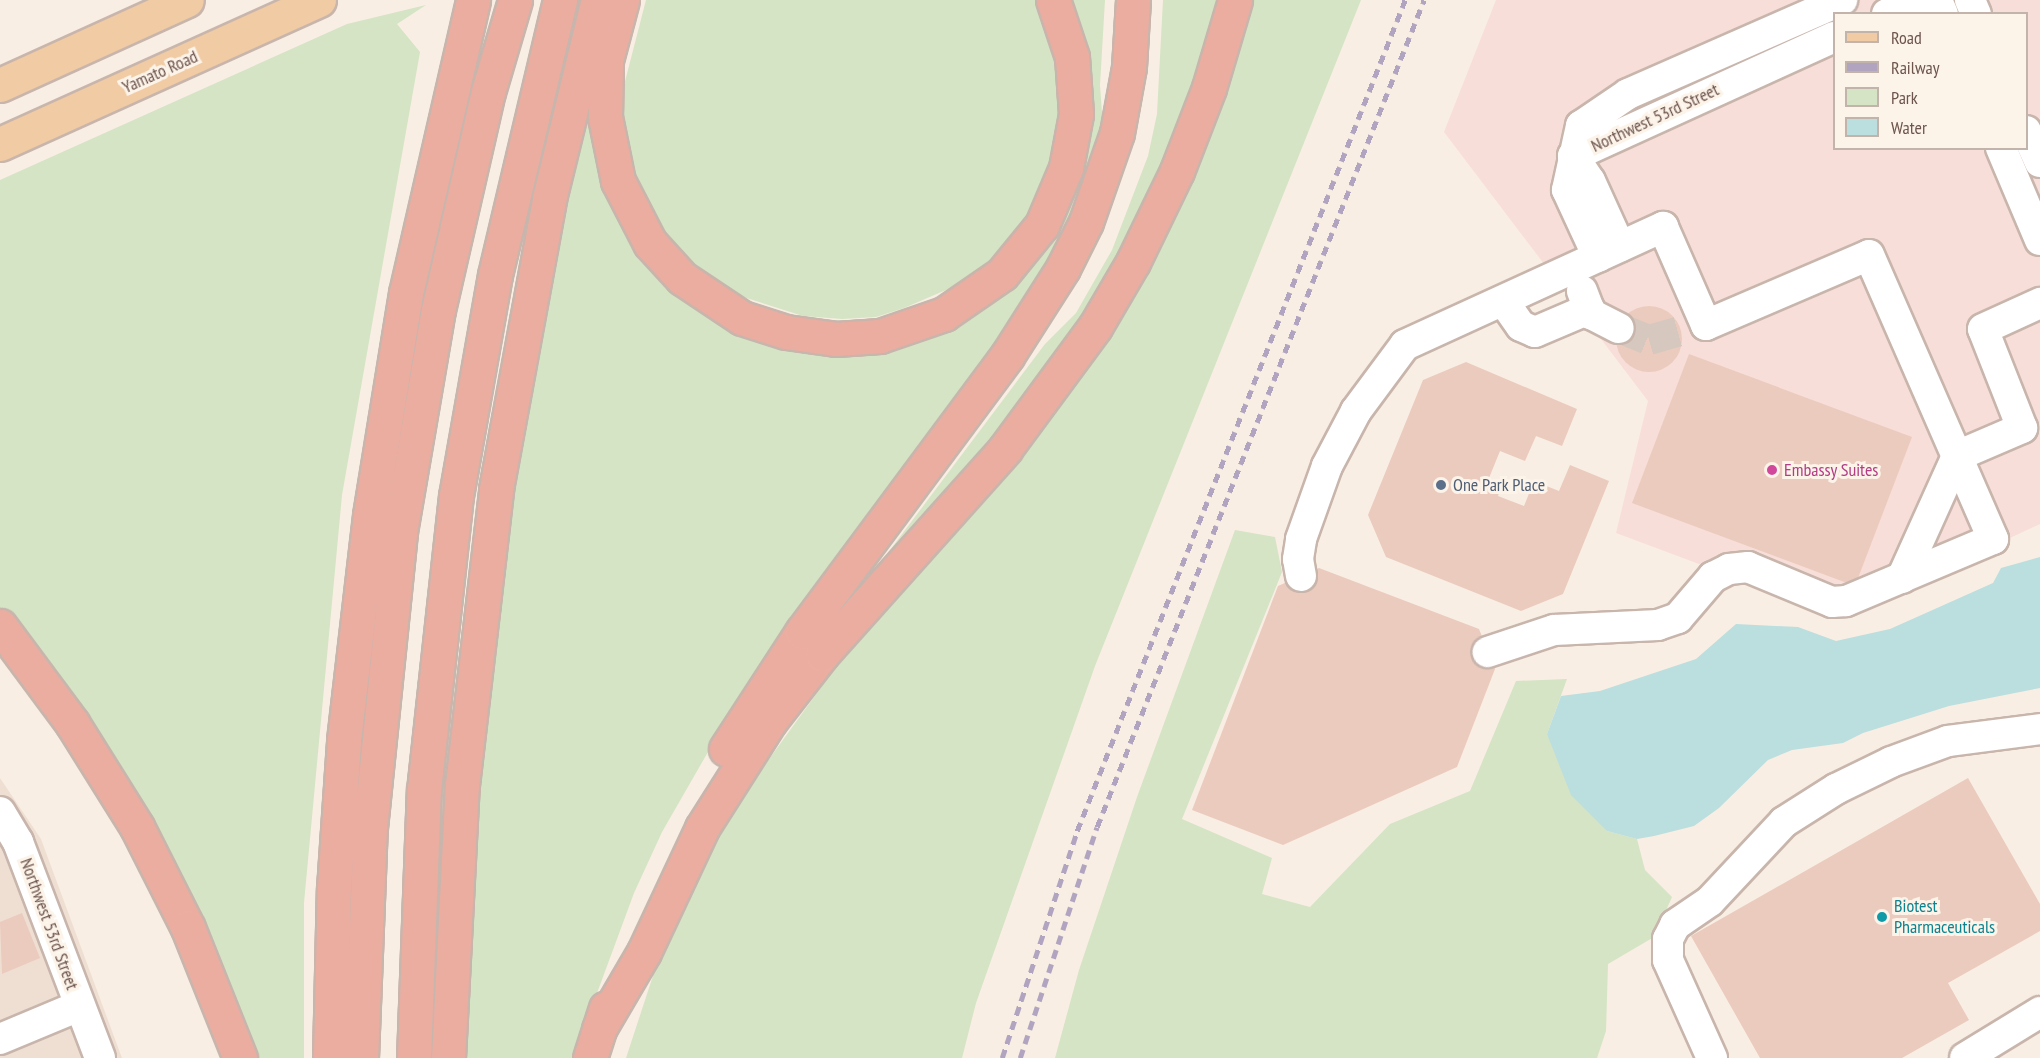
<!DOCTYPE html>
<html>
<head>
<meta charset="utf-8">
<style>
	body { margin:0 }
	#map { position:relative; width:2040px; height:1058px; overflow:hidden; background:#f9eee3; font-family:"PT Sans Narrow",sans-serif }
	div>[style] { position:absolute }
	.residential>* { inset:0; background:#efdfd3 }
	.commercial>* { inset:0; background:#f8ded8 }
	.green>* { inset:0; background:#d4e4c4 }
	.water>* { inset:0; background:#bbdedf }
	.building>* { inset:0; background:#ebcbbe }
	.round { border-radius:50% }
	.minor-tunnel>* { height:30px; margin-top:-15px; transform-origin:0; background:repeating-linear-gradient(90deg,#d6c8be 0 30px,transparent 0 45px) }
	.roads { filter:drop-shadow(2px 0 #c8b5ac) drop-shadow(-2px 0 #c8b5ac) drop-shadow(0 2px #c8b5ac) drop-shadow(0 -2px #c8b5ac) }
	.minor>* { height:30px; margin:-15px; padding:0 15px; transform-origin:15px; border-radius:15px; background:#fff }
	.major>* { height:33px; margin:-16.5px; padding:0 16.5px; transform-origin:16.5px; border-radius:16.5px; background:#f0cba3 }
	.highway>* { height:33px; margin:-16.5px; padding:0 16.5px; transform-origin:16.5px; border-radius:16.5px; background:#ecada1 }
	.rail>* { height:4.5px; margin-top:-2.25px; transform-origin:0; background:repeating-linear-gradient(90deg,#b0a4c0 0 9px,transparent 0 15px) }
	.dots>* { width:16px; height:16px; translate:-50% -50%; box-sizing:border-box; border:3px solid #fcf3e9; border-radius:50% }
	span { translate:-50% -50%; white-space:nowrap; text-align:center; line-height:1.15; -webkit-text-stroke:6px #fcf3e9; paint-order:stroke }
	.street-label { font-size:18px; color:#6d554d }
	.hotel-label { font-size:18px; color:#b23c85 }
	.left { translate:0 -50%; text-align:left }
	.service-label { font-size:18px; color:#4e5e75 }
	.culture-label { font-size:18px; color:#0d838f }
	.legend { position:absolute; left:1833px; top:12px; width:195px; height:138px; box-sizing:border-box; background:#fcf3e9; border:2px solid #c3b4ab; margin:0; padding:8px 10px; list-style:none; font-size:18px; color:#6d554d }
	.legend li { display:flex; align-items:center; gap:12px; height:30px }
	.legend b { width:30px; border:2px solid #c3b4ab }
</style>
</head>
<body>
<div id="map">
	<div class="residential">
		<i style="clip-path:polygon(0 778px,41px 839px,122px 1058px,0 1058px)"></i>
	</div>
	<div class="commercial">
		<i style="clip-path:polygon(evenodd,1496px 0,2040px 0,2040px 524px,1841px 617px,1616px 533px,1648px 401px,1444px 132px,1496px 0,1834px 14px,2026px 14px,2026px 148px,1834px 148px,1834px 14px)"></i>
	</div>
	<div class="green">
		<i style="clip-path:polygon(646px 0,1038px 0,1062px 79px,1059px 153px,1040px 201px,995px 261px,953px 287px,904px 308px,876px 317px,842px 319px,803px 316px,737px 295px,686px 257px,663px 231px,637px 184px,622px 134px,621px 97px)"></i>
		<i style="clip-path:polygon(1071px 0,1105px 0,1100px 85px,1103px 127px,1082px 196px,1027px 301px,819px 581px,739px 698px,662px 832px,634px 893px,573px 1058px,462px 1058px,469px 874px,501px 533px,580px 121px,593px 122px,626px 229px,812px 351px,1035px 259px,1060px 226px,1083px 165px,1088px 65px,1084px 37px)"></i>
		<i style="clip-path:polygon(1163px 0,1219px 0,1178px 138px,1136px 228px,1083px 319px,1018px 412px,860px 590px,1045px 344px,1076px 313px,1112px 250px,1148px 156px,1157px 114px)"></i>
		<i style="clip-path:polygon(1250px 0,1361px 0,1095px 666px,976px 1003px,962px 1058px,626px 1058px,668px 930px,730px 813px,851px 646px,1001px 482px,1114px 328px,1178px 212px,1219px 107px)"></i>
		<i style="clip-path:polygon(426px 5px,397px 24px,420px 52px,342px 495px,304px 903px,304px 1058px,247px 1058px,0 615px,0 180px,347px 24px)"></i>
		<i style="clip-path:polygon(1235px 530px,1275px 537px,1282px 572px,1182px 819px,1272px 858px,1262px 894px,1310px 907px,1390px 824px,1470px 791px,1516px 681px,1567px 679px,1547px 734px,1607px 831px,1637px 839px,1645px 870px,1672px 897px,1654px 937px,1608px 964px,1606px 1031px,1597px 1058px,1055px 1058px,1079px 970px,1137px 797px)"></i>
	</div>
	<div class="water">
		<i style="clip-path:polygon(2040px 557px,2040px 688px,1949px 706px,1863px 733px,1843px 743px,1792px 750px,1768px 760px,1719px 808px,1694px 826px,1654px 836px,1637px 839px,1607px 831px,1571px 795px,1547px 734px,1561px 696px,1600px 691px,1696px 659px,1736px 624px,1798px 627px,1836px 641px,1890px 629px,1993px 583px,2001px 568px)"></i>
	</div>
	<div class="building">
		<i class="round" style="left:1616px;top:306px;width:66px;height:66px"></i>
		<i style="clip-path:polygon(1689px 354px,1912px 437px,1855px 586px,1632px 503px)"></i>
		<i style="clip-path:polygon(1466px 362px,1577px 409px,1562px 446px,1536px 436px,1525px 461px,1500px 451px,1489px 478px,1502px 483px,1498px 496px,1524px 506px,1534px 481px,1559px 491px,1570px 465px,1609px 481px,1563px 594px,1521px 611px,1386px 557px,1368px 515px,1423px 380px)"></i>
		<i style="clip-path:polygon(1319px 568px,1479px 629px,1495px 669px,1457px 767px,1283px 845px,1192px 810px,1278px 586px)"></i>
		<i style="clip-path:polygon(1968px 778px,2040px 904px,2040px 931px,1948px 983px,1969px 1020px,1902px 1058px,1760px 1058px,1691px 936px)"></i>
		<i style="clip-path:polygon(22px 913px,40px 958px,2px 974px,0 922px)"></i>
	</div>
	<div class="minor-tunnel">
		<i style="left:1619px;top:328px;width:32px;rotate:22deg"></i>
		<i style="left:1649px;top:340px;width:32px;rotate:-16deg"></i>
	</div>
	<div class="roads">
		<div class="minor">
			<i style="left:1937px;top:0;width:15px;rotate:67deg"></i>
			<i style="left:1970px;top:0;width:15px;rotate:67deg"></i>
			<i style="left:1887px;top:14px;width:34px;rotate:-24deg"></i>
			<i style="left:2026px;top:131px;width:34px;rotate:66deg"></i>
			<i style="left:2001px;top:148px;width:100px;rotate:67deg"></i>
			<i style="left:1573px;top:156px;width:287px;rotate:-24.5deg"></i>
			<i style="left:1573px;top:156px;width:30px;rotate:56deg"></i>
			<i style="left:1590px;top:181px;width:72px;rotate:65.6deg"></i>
			<i style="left:1598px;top:257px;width:74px;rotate:-114.8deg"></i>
			<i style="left:1567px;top:190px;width:66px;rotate:-77.7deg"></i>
			<i style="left:1581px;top:126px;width:57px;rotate:-34.2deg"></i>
			<i style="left:1628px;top:94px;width:234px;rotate:-23.7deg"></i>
			<i style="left:1582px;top:291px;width:25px;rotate:69deg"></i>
			<i style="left:1591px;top:314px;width:31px;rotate:27deg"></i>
			<i style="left:1504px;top:302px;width:29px;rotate:55deg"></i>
			<i style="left:1521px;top:326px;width:15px;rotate:23deg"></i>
			<i style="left:1535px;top:332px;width:59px;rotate:-23.1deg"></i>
			<i style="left:1301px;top:576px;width:17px;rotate:-100deg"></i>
			<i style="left:1298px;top:559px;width:20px;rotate:-81deg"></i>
			<i style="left:1301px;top:539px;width:77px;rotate:-70.4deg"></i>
			<i style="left:1327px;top:466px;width:62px;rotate:-62.2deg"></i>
			<i style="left:1356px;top:411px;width:82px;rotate:-53.4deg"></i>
			<i style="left:1405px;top:345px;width:284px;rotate:-24.6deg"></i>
			<i style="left:1663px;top:227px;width:107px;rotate:66.3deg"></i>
			<i style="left:1706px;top:325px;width:177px;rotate:-23.2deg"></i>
			<i style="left:1869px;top:255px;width:310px;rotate:66.4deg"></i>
			<i style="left:1993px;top:539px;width:160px;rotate:157.1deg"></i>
			<i style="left:1846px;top:601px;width:14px;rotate:176deg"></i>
			<i style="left:1832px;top:602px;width:91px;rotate:-157.4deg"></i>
			<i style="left:1748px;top:567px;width:19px;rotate:174deg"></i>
			<i style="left:1729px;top:569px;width:18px;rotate:153deg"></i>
			<i style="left:1713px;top:577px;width:54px;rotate:130.5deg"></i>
			<i style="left:1678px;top:618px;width:21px;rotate:161deg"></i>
			<i style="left:1658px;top:625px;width:104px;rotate:177.2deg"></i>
			<i style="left:1554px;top:630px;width:70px;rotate:161.6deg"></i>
			<i style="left:1902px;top:578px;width:134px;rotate:-65.7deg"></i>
			<i style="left:1957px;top:456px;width:71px;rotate:-23.3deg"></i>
			<i style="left:2022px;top:428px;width:106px;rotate:-111.5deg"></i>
			<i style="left:1983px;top:329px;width:63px;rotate:-24.5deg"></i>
			<i style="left:0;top:812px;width:35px;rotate:59deg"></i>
			<i style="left:18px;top:842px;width:231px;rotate:69.2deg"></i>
			<i style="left:0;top:1039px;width:86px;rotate:-22.7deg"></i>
			<i style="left:1712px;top:1058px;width:107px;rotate:-114.2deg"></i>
			<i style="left:1668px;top:960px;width:21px;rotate:-90deg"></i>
			<i style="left:1668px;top:939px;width:16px;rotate:-63deg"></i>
			<i style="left:1675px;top:925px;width:42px;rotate:-34.4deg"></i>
			<i style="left:1710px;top:901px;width:108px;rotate:-46.9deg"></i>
			<i style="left:1784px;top:822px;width:62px;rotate:-32.4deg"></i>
			<i style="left:1836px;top:789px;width:61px;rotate:-26.1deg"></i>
			<i style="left:1891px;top:762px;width:61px;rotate:-20.2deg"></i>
			<i style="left:1948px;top:741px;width:93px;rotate:-7.4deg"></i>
			<i style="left:1965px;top:1058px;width:88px;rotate:-31.5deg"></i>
		</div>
		<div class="major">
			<i style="left:0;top:85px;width:205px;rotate:-24.4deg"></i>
			<i style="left:0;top:144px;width:350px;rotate:-24.3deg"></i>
		</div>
		<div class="highway">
			<i style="left:622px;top:0;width:62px;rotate:104.9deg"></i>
			<i style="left:606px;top:60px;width:57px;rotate:91deg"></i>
			<i style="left:605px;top:117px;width:65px;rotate:78.5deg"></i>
			<i style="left:618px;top:181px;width:70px;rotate:62.7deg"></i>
			<i style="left:650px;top:243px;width:47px;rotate:47.6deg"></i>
			<i style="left:682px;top:278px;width:72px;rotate:33.7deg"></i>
			<i style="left:742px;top:318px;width:46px;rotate:17.7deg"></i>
			<i style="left:786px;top:332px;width:50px;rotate:8deg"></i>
			<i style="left:836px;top:339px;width:44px;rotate:-3.9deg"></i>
			<i style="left:880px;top:336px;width:68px;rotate:-19deg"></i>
			<i style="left:944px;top:314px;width:70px;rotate:-34.6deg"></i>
			<i style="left:1002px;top:274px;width:63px;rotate:-50.8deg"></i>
			<i style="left:1042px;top:225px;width:62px;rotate:-67.2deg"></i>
			<i style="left:1066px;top:168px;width:55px;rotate:-79.5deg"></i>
			<i style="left:1076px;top:114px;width:57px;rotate:-94deg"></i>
			<i style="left:1072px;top:57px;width:60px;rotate:-108.4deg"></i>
			<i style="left:0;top:626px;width:121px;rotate:53.4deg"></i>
			<i style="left:72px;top:723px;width:123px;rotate:58deg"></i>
			<i style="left:137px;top:827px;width:113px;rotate:63.2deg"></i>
			<i style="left:188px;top:928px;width:140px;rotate:68.2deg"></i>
			<i style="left:726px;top:749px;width:140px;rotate:-57deg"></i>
			<i style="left:802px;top:632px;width:344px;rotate:-53.4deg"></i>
			<i style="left:1007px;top:356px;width:104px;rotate:-57.5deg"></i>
			<i style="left:1063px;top:268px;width:51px;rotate:-63.4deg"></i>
			<i style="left:1086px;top:222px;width:94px;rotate:-70.8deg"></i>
			<i style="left:1117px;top:133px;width:67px;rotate:-79.7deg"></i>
			<i style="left:1129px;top:67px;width:67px;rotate:-86.6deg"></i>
			<i style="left:599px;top:1029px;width:89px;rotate:-59.7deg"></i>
			<i style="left:644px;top:952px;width:137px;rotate:-64.9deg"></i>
			<i style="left:702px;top:828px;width:127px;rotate:-57.6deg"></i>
			<i style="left:770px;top:721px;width:85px;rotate:-52.2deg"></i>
			<i style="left:822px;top:654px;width:275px;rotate:-48.2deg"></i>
			<i style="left:1005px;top:449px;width:152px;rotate:-53.6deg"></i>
			<i style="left:1095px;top:327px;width:75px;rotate:-59.7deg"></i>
			<i style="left:1133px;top:262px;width:101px;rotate:-64.2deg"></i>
			<i style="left:1177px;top:171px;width:89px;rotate:-68.9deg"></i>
			<i style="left:1209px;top:88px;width:92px;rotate:-73.5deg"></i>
			<i style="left:330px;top:1058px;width:170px;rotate:-88.7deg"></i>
			<i style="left:334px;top:888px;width:148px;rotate:-86.1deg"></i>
			<i style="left:344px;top:740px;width:226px;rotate:-83.4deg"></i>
			<i style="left:370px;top:515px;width:225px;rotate:-80.8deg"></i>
			<i style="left:406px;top:293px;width:301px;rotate:-77.1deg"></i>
			<i style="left:361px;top:1058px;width:230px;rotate:-87.8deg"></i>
			<i style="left:370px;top:828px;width:298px;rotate:-84.2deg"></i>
			<i style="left:400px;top:532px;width:225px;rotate:-80.3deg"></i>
			<i style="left:438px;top:310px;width:224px;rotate:-77.1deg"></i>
			<i style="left:488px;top:92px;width:96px;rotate:-73.6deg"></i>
			<i style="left:414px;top:1058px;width:268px;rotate:-87.9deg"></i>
			<i style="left:424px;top:790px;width:296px;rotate:-83.8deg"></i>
			<i style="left:456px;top:496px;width:224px;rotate:-80deg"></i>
			<i style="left:495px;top:275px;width:283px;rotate:-76.7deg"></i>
			<i style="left:448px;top:1058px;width:273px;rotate:-87.1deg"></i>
			<i style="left:462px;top:785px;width:298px;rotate:-83.4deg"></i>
			<i style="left:496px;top:489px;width:295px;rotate:-79.6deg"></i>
			<i style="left:549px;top:199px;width:205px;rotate:-76.2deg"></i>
			<i style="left:590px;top:1058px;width:52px;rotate:-72.3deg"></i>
		</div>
	</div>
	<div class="rail">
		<i style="left:1002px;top:1058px;width:239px;rotate:-71.7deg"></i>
		<i style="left:1077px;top:831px;width:893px;rotate:-68.46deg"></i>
		<i style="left:1020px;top:1058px;width:243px;rotate:-71.6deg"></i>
		<i style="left:1097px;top:827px;width:889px;rotate:-68.43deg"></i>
	</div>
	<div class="dots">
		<i style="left:1772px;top:470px;background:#d1479c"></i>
		<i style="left:1441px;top:485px;background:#5c6f8a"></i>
		<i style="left:1882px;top:917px;background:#0f9aa8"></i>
	</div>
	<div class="street-label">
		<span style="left:160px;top:72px;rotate:-24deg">Yamato Road</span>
		<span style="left:1655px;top:118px;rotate:-25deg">Northwest 53rd Street</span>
		<span style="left:49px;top:924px;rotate:70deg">Northwest 53rd Street</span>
	</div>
	<div class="hotel-label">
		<span class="left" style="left:1784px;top:470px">Embassy Suites</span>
	</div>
	<div class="service-label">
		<span class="left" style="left:1453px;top:485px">One Park Place</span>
	</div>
	<div class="culture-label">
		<span class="left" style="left:1894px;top:917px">Biotest<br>Pharmaceuticals</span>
	</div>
	<ul class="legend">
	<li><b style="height:8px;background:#f0cba3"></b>Road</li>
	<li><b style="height:8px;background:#b0a4c0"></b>Railway</li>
	<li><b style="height:16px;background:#d4e4c4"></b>Park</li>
	<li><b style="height:16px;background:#bbdedf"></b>Water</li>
	</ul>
</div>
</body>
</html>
